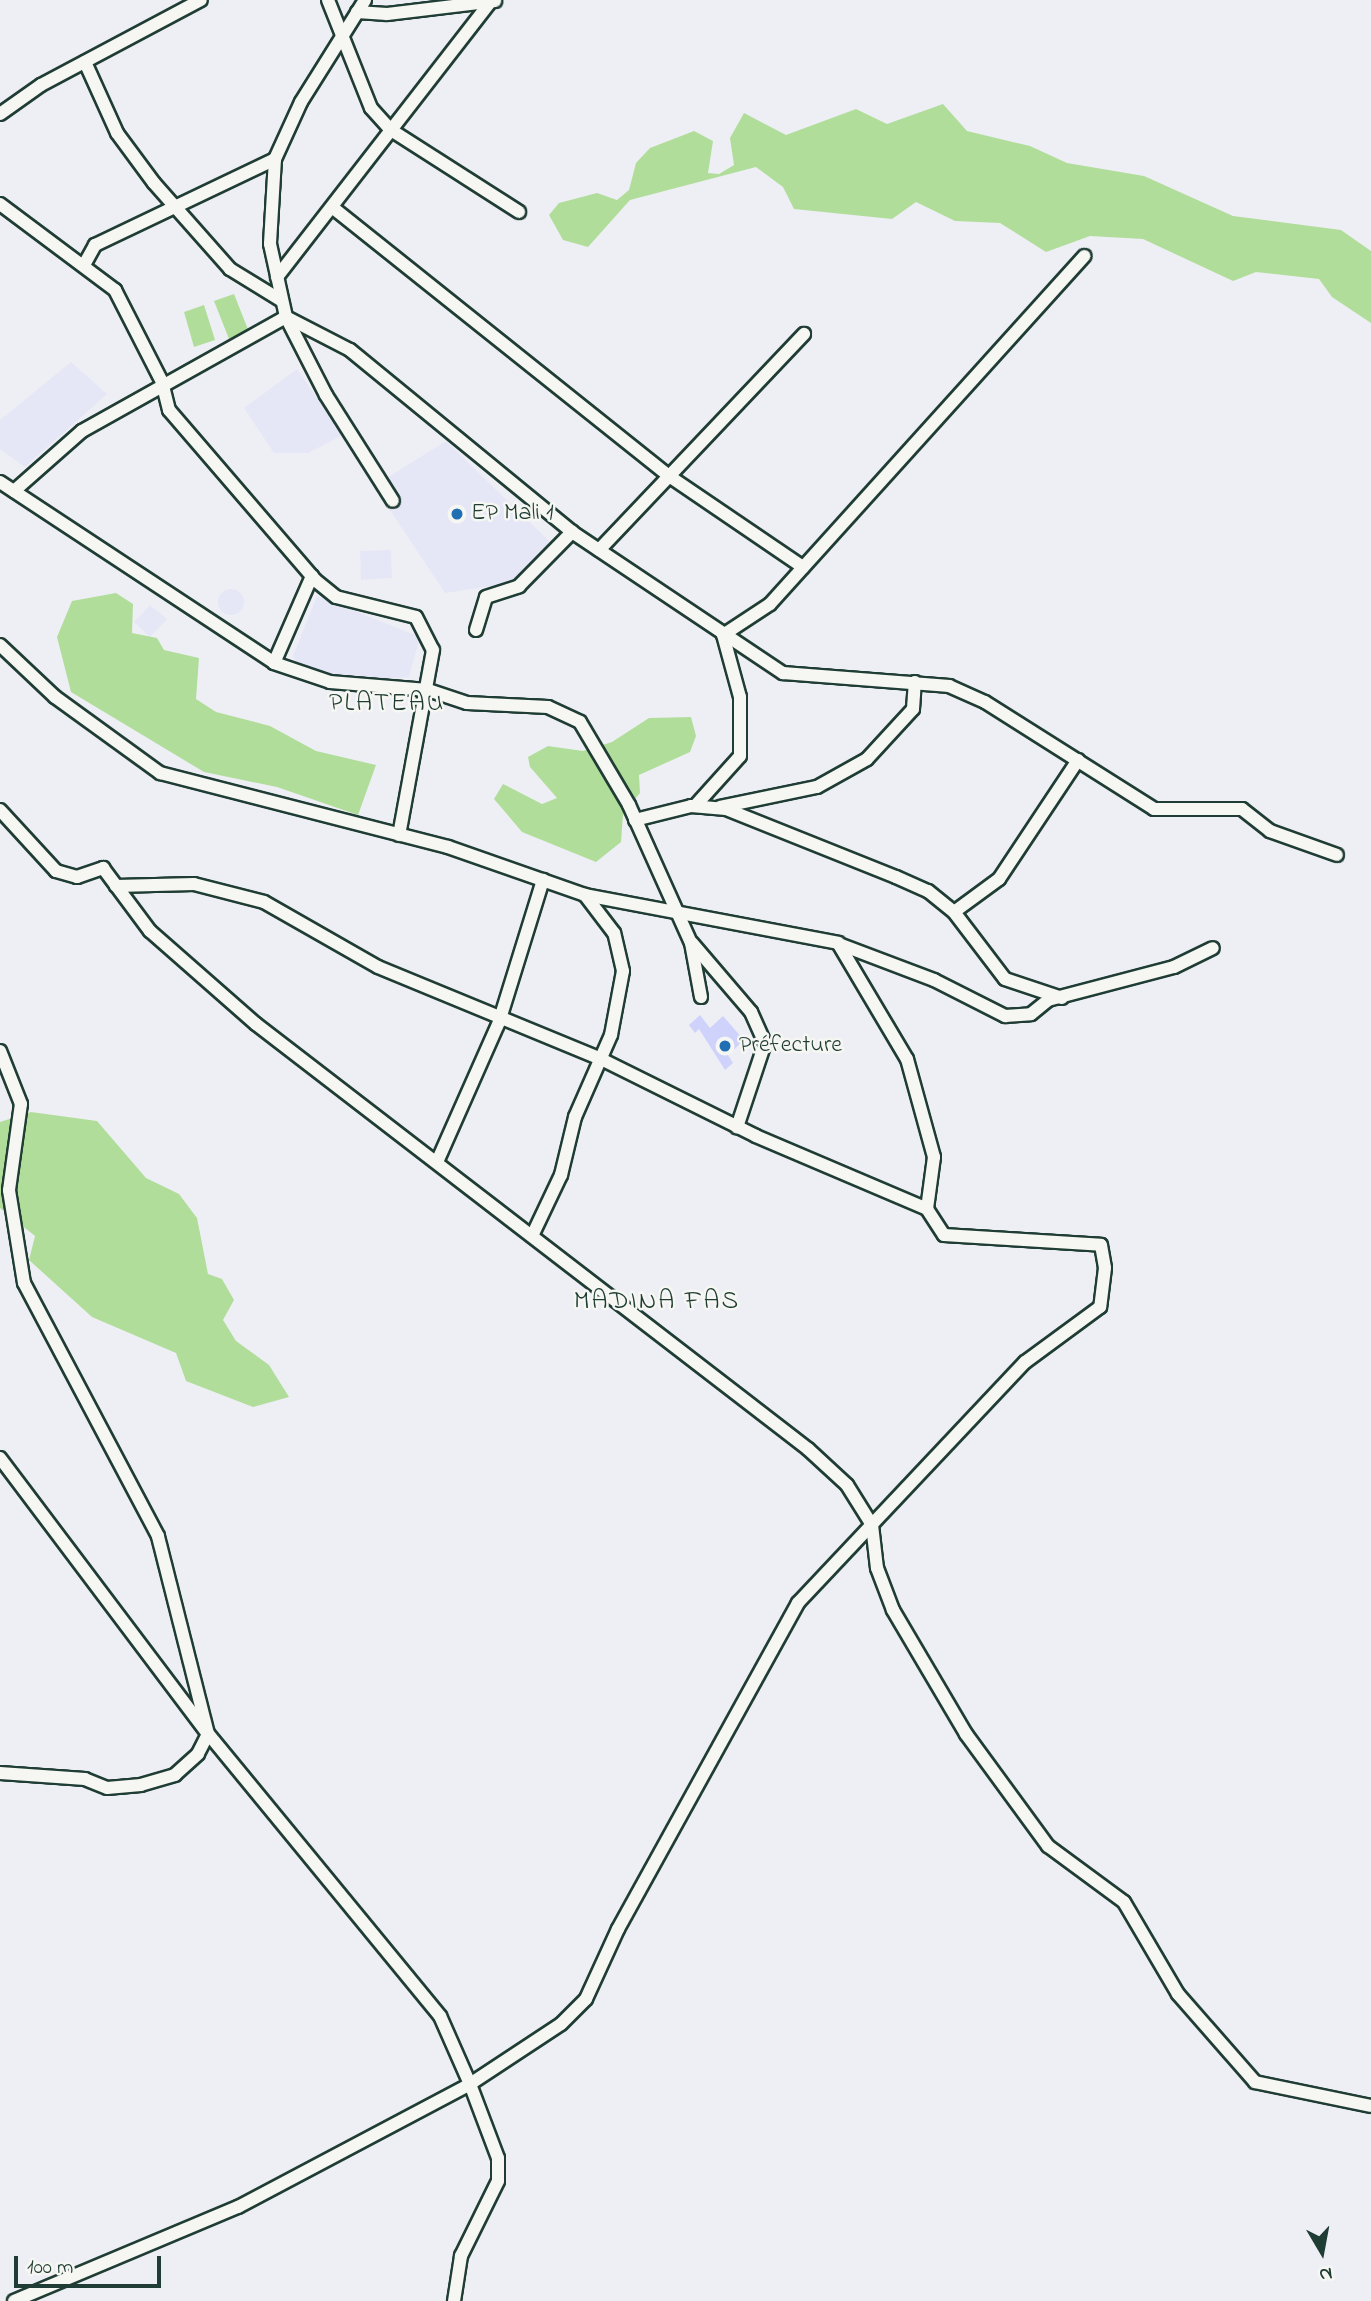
<!DOCTYPE html>
<html>
<head>
<meta charset="utf-8">
<style>
	body { margin:0 }
	#map { position:relative; width:1371px; height:2301px; overflow:hidden; background:#eeeff4; font-family:"Indie Flower",sans-serif }
	div>[style] { position:absolute }
	.built>* { inset:0; background:#e5e7f6 }
	.round { border-radius:50% }
	.green>* { inset:0; background:#b1dd9b }
	.building>* { inset:0; background:#cfd3fb }
	.roads { filter:drop-shadow(2px 0 #1f3d34) drop-shadow(-2px 0 #1f3d34) drop-shadow(0 2px #1f3d34) drop-shadow(0 -2px #1f3d34) }
	.street>* { height:12px; margin:-6px; padding:0 6px; transform-origin:6px; border-radius:6px; background:#f6f6f2 }
	.dots>* { width:19px; height:19px; translate:-50% -50%; box-sizing:border-box; border:4px solid #f6f6f2; border-radius:50% }
	span { translate:-50% -50%; white-space:nowrap; text-align:center; line-height:1.15; -webkit-text-stroke:5px #f6f6f2; paint-order:stroke }
	.poi-label { font-size:24px; color:#1f3d34 }
	.left { translate:0 -50%; text-align:left }
	.neighbourhood-label { font-size:26px; color:#1f3d34; letter-spacing:2px }
	.north { position:absolute; left:1287px; top:2217px; width:70px; height:70px; -webkit-text-stroke:5px #f6f6f2; paint-order:stroke; rotate:170deg; font-size:19px; font-weight:700; line-height:28px; text-align:center; color:#1f3d34 }
	.north::after { content:''; display:block; margin:auto; width:24px; height:32px; background:#1f3d34; clip-path:polygon(50% 0,100% 100%,50% 72%,0 100%) }
	.scale { position:absolute; left:14px; top:2256px; width:147px; height:32px; box-sizing:border-box; border:4px solid #1f3d34; border-top:0; padding-left:9px; font-size:21px; line-height:24px; white-space:nowrap; color:#1f3d34; -webkit-text-stroke:5px #f6f6f2; paint-order:stroke }
</style>
</head>
<body>
<div id="map">
	<div class="built">
		<i style="clip-path:polygon(71px 362px,107px 394px,25px 467px,0 449px,0 420px)"></i>
		<i style="clip-path:polygon(297px 369px,343px 435px,308px 453px,274px 453px,244px 408px)"></i>
		<i style="clip-path:polygon(446px 441px,551px 543px,519px 582px,445px 593px,374px 486px)"></i>
		<i style="clip-path:polygon(391px 550px,392px 578px,361px 580px,360px 551px)"></i>
		<i class="round" style="left:218px;top:589px;width:26px;height:26px"></i>
		<i style="clip-path:polygon(317px 596px,420px 637px,409px 677px,365px 681px,299px 666px,293px 656px)"></i>
		<i style="clip-path:polygon(150px 605px,167px 619px,150px 637px,134px 622px)"></i>
	</div>
	<div class="green">
		<i style="clip-path:polygon(943px 104px,967px 131px,1030px 146px,1067px 163px,1144px 176px,1233px 216px,1341px 230px,1371px 251px,1371px 323px,1332px 297px,1319px 279px,1256px 272px,1233px 281px,1143px 239px,1090px 236px,1046px 252px,1000px 223px,955px 221px,916px 202px,892px 219px,794px 209px,783px 187px,756px 167px,630px 200px,588px 247px,563px 240px,549px 215px,559px 203px,597px 193px,617px 200px,629px 190px,636px 163px,650px 148px,694px 131px,713px 141px,708px 173px,719px 174px,734px 165px,730px 138px,744px 113px,786px 135px,856px 109px,887px 124px)"></i>
		<i style="clip-path:polygon(234px 294px,249px 332px,229px 339px,214px 301px)"></i>
		<i style="clip-path:polygon(204px 305px,215px 340px,194px 347px,184px 312px)"></i>
		<i style="clip-path:polygon(116px 593px,133px 604px,132px 633px,157px 638px,164px 650px,199px 658px,196px 699px,216px 712px,270px 726px,316px 751px,376px 765px,358px 815px,277px 787px,204px 772px,71px 692px,57px 637px,72px 601px)"></i>
		<i style="clip-path:polygon(691px 717px,696px 736px,690px 752px,639px 775px,640px 793px,623px 814px,621px 842px,596px 862px,522px 832px,494px 799px,503px 784px,542px 804px,557px 798px,530px 767px,528px 757px,548px 746px,583px 751px,612px 742px,649px 718px)"></i>
		<i style="clip-path:polygon(31px 1112px,97px 1121px,146px 1178px,179px 1194px,197px 1218px,208px 1274px,222px 1279px,234px 1300px,223px 1320px,236px 1341px,269px 1365px,289px 1397px,253px 1407px,186px 1381px,176px 1353px,92px 1317px,29px 1260px,35px 1236px,0 1208px,0 1122px)"></i>
	</div>
	<div class="building">
		<i style="clip-path:polygon(700px 1015px,710px 1028px,723px 1016px,744px 1040px,728px 1055px,733px 1063px,725px 1070px,699px 1029px,695px 1033px,689px 1025px)"></i>
	</div>
	<div class="roads">
		<div class="street">
			<i style="left:328px;top:0;width:116px;rotate:68.3deg"></i>
			<i style="left:371px;top:108px;width:30px;rotate:48deg"></i>
			<i style="left:391px;top:130px;width:152px;rotate:32.6deg"></i>
			<i style="left:365px;top:0;width:120px;rotate:122.1deg"></i>
			<i style="left:301px;top:102px;width:63px;rotate:114.5deg"></i>
			<i style="left:275px;top:159px;width:85px;rotate:93.4deg"></i>
			<i style="left:270px;top:244px;width:75px;rotate:77.6deg"></i>
			<i style="left:286px;top:317px;width:88px;rotate:62.9deg"></i>
			<i style="left:326px;top:395px;width:125px;rotate:57.7deg"></i>
			<i style="left:357px;top:12px;width:30px;rotate:4deg"></i>
			<i style="left:387px;top:14px;width:109px;rotate:-6.9deg"></i>
			<i style="left:85px;top:62px;width:78px;rotate:65.7deg"></i>
			<i style="left:117px;top:133px;width:62px;rotate:53.5deg"></i>
			<i style="left:154px;top:183px;width:115px;rotate:48.5deg"></i>
			<i style="left:230px;top:269px;width:61px;rotate:31.6deg"></i>
			<i style="left:0;top:114px;width:50px;rotate:-35.3deg"></i>
			<i style="left:41px;top:85px;width:181px;rotate:-28deg"></i>
			<i style="left:0;top:204px;width:144px;rotate:36.8deg"></i>
			<i style="left:115px;top:290px;width:103px;rotate:62.9deg"></i>
			<i style="left:162px;top:382px;width:29px;rotate:76deg"></i>
			<i style="left:169px;top:410px;width:224px;rotate:49.3deg"></i>
			<i style="left:315px;top:580px;width:27px;rotate:39deg"></i>
			<i style="left:336px;top:597px;width:82px;rotate:14deg"></i>
			<i style="left:416px;top:617px;width:37px;rotate:63deg"></i>
			<i style="left:433px;top:650px;width:188px;rotate:100.4deg"></i>
			<i style="left:332px;top:207px;width:431px;rotate:38.6deg"></i>
			<i style="left:669px;top:476px;width:162px;rotate:34.2deg"></i>
			<i style="left:84px;top:265px;width:23px;rotate:-61deg"></i>
			<i style="left:95px;top:245px;width:199px;rotate:-25.5deg"></i>
			<i style="left:277px;top:277px;width:351px;rotate:-52.2deg"></i>
			<i style="left:0;top:482px;width:328px;rotate:33.4deg"></i>
			<i style="left:274px;top:663px;width:59px;rotate:18.7deg"></i>
			<i style="left:330px;top:682px;width:98px;rotate:4.7deg"></i>
			<i style="left:428px;top:690px;width:41px;rotate:18.4deg"></i>
			<i style="left:467px;top:703px;width:81px;rotate:2.8deg"></i>
			<i style="left:548px;top:707px;width:35px;rotate:25deg"></i>
			<i style="left:580px;top:722px;width:96px;rotate:59.4deg"></i>
			<i style="left:629px;top:805px;width:151px;rotate:65.8deg"></i>
			<i style="left:691px;top:943px;width:55px;rotate:79.5deg"></i>
			<i style="left:14px;top:491px;width:91px;rotate:-41.4deg"></i>
			<i style="left:82px;top:431px;width:234px;rotate:-29.2deg"></i>
			<i style="left:286px;top:317px;width:72px;rotate:27.3deg"></i>
			<i style="left:350px;top:350px;width:287px;rotate:39.3deg"></i>
			<i style="left:572px;top:532px;width:254px;rotate:33.8deg"></i>
			<i style="left:783px;top:673px;width:167px;rotate:4.5deg"></i>
			<i style="left:949px;top:686px;width:39px;rotate:24deg"></i>
			<i style="left:985px;top:702px;width:200px;rotate:32.3deg"></i>
			<i style="left:1154px;top:809px;width:88px"></i>
			<i style="left:1242px;top:809px;width:36px;rotate:38deg"></i>
			<i style="left:1270px;top:831px;width:71px;rotate:19.7deg"></i>
			<i style="left:599px;top:550px;width:298px;rotate:-46.5deg"></i>
			<i style="left:476px;top:630px;width:34px;rotate:-73deg"></i>
			<i style="left:486px;top:597px;width:35px;rotate:-18deg"></i>
			<i style="left:519px;top:586px;width:76px;rotate:-45.5deg"></i>
			<i style="left:0;top:645px;width:76px;rotate:43.4deg"></i>
			<i style="left:55px;top:697px;width:130px;rotate:35.9deg"></i>
			<i style="left:160px;top:773px;width:297px;rotate:14.4deg"></i>
			<i style="left:448px;top:847px;width:145px;rotate:19.3deg"></i>
			<i style="left:585px;top:895px;width:258px;rotate:10.7deg"></i>
			<i style="left:838px;top:943px;width:135px;rotate:59.3deg"></i>
			<i style="left:907px;top:1059px;width:102px;rotate:74.6deg"></i>
			<i style="left:934px;top:1157px;width:52px;rotate:97.7deg"></i>
			<i style="left:927px;top:1209px;width:31px;rotate:57deg"></i>
			<i style="left:944px;top:1235px;width:157px;rotate:3.6deg"></i>
			<i style="left:1101px;top:1245px;width:23px;rotate:80deg"></i>
			<i style="left:1105px;top:1268px;width:39px;rotate:97deg"></i>
			<i style="left:1100px;top:1307px;width:93px;rotate:143.7deg"></i>
			<i style="left:1025px;top:1362px;width:331px;rotate:133.3deg"></i>
			<i style="left:798px;top:1603px;width:372px;rotate:118.9deg"></i>
			<i style="left:618px;top:1929px;width:77px;rotate:114.6deg"></i>
			<i style="left:586px;top:1999px;width:35px;rotate:135deg"></i>
			<i style="left:561px;top:2024px;width:109px;rotate:146.6deg"></i>
			<i style="left:470px;top:2084px;width:74px;rotate:-113.8deg"></i>
			<i style="left:440px;top:2016px;width:365px;rotate:-129.4deg"></i>
			<i style="left:208px;top:1734px;width:204px;rotate:-104.2deg"></i>
			<i style="left:158px;top:1536px;width:286px;rotate:-117.9deg"></i>
			<i style="left:24px;top:1283px;width:94px;rotate:-99.2deg"></i>
			<i style="left:9px;top:1190px;width:87px;rotate:-82.1deg"></i>
			<i style="left:21px;top:1104px;width:57px;rotate:-111.6deg"></i>
			<i style="left:274px;top:663px;width:95px;rotate:-66.4deg"></i>
			<i style="left:695px;top:806px;width:67px;rotate:-48deg"></i>
			<i style="left:740px;top:756px;width:59px;rotate:-90deg"></i>
			<i style="left:740px;top:697px;width:64px;rotate:-105.3deg"></i>
			<i style="left:723px;top:635px;width:56px;rotate:-33.4deg"></i>
			<i style="left:770px;top:604px;width:469px;rotate:-47.9deg"></i>
			<i style="left:720px;top:807px;width:99px;rotate:-11.7deg"></i>
			<i style="left:817px;top:787px;width:57px;rotate:-29.2deg"></i>
			<i style="left:867px;top:759px;width:68px;rotate:-47.4deg"></i>
			<i style="left:913px;top:709px;width:27px;rotate:-86deg"></i>
			<i style="left:0;top:810px;width:83px;rotate:47.4deg"></i>
			<i style="left:56px;top:871px;width:22px;rotate:16deg"></i>
			<i style="left:77px;top:877px;width:28px;rotate:-19deg"></i>
			<i style="left:103px;top:868px;width:79px;rotate:53.3deg"></i>
			<i style="left:150px;top:931px;width:141px;rotate:41.3deg"></i>
			<i style="left:256px;top:1024px;width:697px;rotate:37.59deg"></i>
			<i style="left:808px;top:1449px;width:53px;rotate:42.7deg"></i>
			<i style="left:847px;top:1485px;width:47px;rotate:58deg"></i>
			<i style="left:872px;top:1525px;width:43px;rotate:83.4deg"></i>
			<i style="left:877px;top:1568px;width:45px;rotate:69.1deg"></i>
			<i style="left:893px;top:1610px;width:144px;rotate:59.5deg"></i>
			<i style="left:966px;top:1734px;width:139px;rotate:53.8deg"></i>
			<i style="left:1048px;top:1846px;width:94px;rotate:36.4deg"></i>
			<i style="left:1124px;top:1902px;width:107px;rotate:59.6deg"></i>
			<i style="left:1178px;top:1994px;width:117px;rotate:48.8deg"></i>
			<i style="left:1255px;top:2082px;width:118px;rotate:11.7deg"></i>
			<i style="left:635px;top:820px;width:58px;rotate:-14deg"></i>
			<i style="left:691px;top:806px;width:35px;rotate:5deg"></i>
			<i style="left:726px;top:809px;width:183px;rotate:21.8deg"></i>
			<i style="left:896px;top:877px;width:35px;rotate:24deg"></i>
			<i style="left:928px;top:891px;width:33px;rotate:39deg"></i>
			<i style="left:954px;top:912px;width:84px;rotate:52.7deg"></i>
			<i style="left:1005px;top:979px;width:60px;rotate:18.4deg"></i>
			<i style="left:116px;top:886px;width:78px;rotate:-1.5deg"></i>
			<i style="left:194px;top:884px;width:72px;rotate:14.4deg"></i>
			<i style="left:264px;top:902px;width:131px;rotate:29.7deg"></i>
			<i style="left:378px;top:967px;width:241px;rotate:22.4deg"></i>
			<i style="left:601px;top:1059px;width:173px;rotate:26.4deg"></i>
			<i style="left:756px;top:1136px;width:186px;rotate:23.1deg"></i>
			<i style="left:954px;top:912px;width:56px;rotate:-36.3deg"></i>
			<i style="left:999px;top:879px;width:143px;rotate:-56.4deg"></i>
			<i style="left:692px;top:943px;width:91px;rotate:49.5deg"></i>
			<i style="left:751px;top:1012px;width:34px;rotate:66deg"></i>
			<i style="left:765px;top:1043px;width:89px;rotate:108.4deg"></i>
			<i style="left:839px;top:944px;width:102px;rotate:20.8deg"></i>
			<i style="left:934px;top:980px;width:80px;rotate:26.9deg"></i>
			<i style="left:1005px;top:1016px;width:26px;rotate:-4deg"></i>
			<i style="left:1031px;top:1014px;width:22px;rotate:-39deg"></i>
			<i style="left:1048px;top:1000px;width:130px;rotate:-14.7deg"></i>
			<i style="left:1174px;top:967px;width:43px;rotate:-26deg"></i>
			<i style="left:437px;top:1162px;width:153px;rotate:-66.1deg"></i>
			<i style="left:499px;top:1022px;width:149px;rotate:-72.8deg"></i>
			<i style="left:532px;top:1236px;width:68px;rotate:-64.6deg"></i>
			<i style="left:561px;top:1175px;width:60px;rotate:-76.4deg"></i>
			<i style="left:575px;top:1117px;width:90px;rotate:-66.3deg"></i>
			<i style="left:611px;top:1035px;width:65px;rotate:-79.4deg"></i>
			<i style="left:623px;top:971px;width:39px;rotate:-103deg"></i>
			<i style="left:614px;top:933px;width:48px;rotate:-127.3deg"></i>
			<i style="left:0;top:1458px;width:346px;rotate:53deg"></i>
			<i style="left:208px;top:1734px;width:22px;rotate:117deg"></i>
			<i style="left:198px;top:1754px;width:31px;rotate:138deg"></i>
			<i style="left:175px;top:1775px;width:35px;rotate:164deg"></i>
			<i style="left:141px;top:1785px;width:34px;rotate:175deg"></i>
			<i style="left:107px;top:1788px;width:24px;rotate:-158deg"></i>
			<i style="left:85px;top:1779px;width:85px;rotate:-176deg"></i>
			<i style="left:14px;top:2301px;width:243px;rotate:-22.8deg"></i>
			<i style="left:238px;top:2207px;width:263px;rotate:-27.9deg"></i>
			<i style="left:470px;top:2084px;width:79px;rotate:69.3deg"></i>
			<i style="left:498px;top:2158px;width:23px;rotate:90deg"></i>
			<i style="left:498px;top:2181px;width:84px;rotate:116.3deg"></i>
			<i style="left:461px;top:2256px;width:46px;rotate:98.8deg"></i>
		</div>
	</div>
	<div class="dots">
		<i style="left:457px;top:514px;background:#1f6fb2"></i>
		<i style="left:725px;top:1046px;background:#1f6fb2"></i>
	</div>
	<div class="poi-label">
		<span class="left" style="left:471px;top:514px">EP Mali 1</span>
		<span class="left" style="left:739px;top:1046px">Préfecture</span>
	</div>
	<div class="neighbourhood-label">
		<span style="left:387px;top:705px">PLATEAU</span>
		<span style="left:657px;top:1303px">MADINA FAS</span>
	</div>
	<div class="north">N</div>
	<div class="scale">100 m</div>
</div>
</body>
</html>
